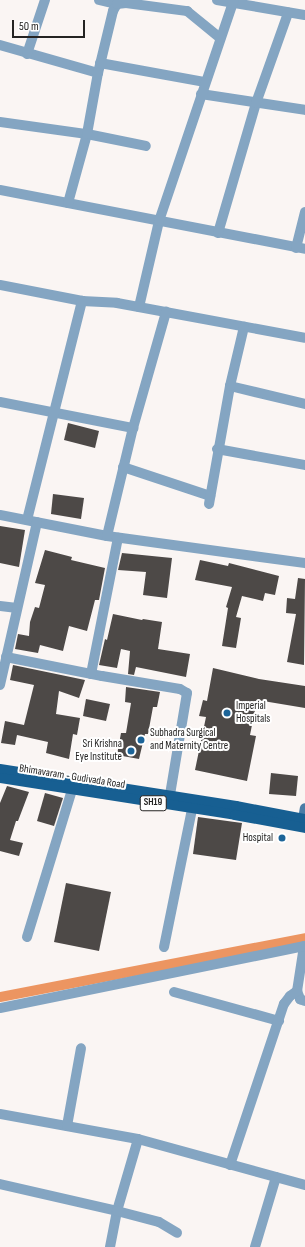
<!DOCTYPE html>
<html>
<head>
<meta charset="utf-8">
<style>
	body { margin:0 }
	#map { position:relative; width:305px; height:1247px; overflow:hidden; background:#faf5f3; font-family:"Sofia Sans Condensed",sans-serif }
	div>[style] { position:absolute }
	.canal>* { height:10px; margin:-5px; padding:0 5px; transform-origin:5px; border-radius:5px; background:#ec9561 }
	.building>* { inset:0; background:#4d4947 }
	.street>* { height:10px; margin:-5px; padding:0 5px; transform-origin:5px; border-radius:5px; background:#84a5c2 }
	.secondary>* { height:10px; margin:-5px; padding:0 5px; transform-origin:5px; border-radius:5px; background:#4a7ca6 }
	.primary>* { height:10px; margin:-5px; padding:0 5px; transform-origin:5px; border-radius:5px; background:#175f92 }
	.dots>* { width:11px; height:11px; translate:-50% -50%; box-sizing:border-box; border:2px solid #fff; border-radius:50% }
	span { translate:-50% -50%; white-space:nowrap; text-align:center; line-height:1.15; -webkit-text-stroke:4px #fff; paint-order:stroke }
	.shield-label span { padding:1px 3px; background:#fff; border:1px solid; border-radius:3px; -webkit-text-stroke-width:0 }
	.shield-label { font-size:10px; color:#242322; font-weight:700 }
	.poi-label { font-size:11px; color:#242322 }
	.left { translate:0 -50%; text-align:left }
	.right { translate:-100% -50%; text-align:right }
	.street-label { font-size:11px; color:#242322 }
	.scale { position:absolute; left:12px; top:20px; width:73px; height:18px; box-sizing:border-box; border:2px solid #242322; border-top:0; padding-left:5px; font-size:12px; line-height:14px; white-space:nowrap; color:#242322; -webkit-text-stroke:3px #fff; paint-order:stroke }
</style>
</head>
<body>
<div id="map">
	<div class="canal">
		<i style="left:0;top:997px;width:311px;rotate:-10.9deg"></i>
	</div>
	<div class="building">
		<i style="clip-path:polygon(68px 423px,99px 431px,95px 448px,64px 440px)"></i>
		<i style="clip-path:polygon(53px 494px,84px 498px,81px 519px,51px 514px)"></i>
		<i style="clip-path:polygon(0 526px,25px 530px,19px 567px,0 563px)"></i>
		<i style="clip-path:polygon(45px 550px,72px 557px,71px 560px,105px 568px,99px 600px,95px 600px,87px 631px,69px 626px,63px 651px,40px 645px,38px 653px,15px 649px,18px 634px,29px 636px,30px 622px,35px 607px,39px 608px,45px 585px,35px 583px)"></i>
		<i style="clip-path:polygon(122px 553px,172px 558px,167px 598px,143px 595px,146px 572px,118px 570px)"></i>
		<i style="clip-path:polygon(200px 560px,228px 566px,229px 563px,279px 576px,275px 595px,265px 593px,263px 601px,242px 596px,236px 617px,241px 618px,236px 648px,222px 646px,228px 608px,226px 607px,232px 587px,195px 580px)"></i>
		<i style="clip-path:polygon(298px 578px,305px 579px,304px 665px,287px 662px,296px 614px,286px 613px,287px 598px,295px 599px)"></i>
		<i style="clip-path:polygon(113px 614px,142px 620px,143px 619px,162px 622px,158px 649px,190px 654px,186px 677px,136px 667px,134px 675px,128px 674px,130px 651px,121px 649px,117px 668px,99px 665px,105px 639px,107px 640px)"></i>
		<i style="clip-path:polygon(13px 665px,85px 680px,79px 698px,59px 691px,56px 714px,80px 718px,77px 735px,73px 734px,69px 759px,46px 753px,48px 742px,17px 735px,15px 745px,1px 743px,5px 721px,24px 725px,34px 685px,10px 680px)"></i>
		<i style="clip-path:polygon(213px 668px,259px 679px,305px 686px,305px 708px,257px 700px,250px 735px,256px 736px,247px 781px,195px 770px,206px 717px,199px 716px,203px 700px,207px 701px)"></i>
		<i style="clip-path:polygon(126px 687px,160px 692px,157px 707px,153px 707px,148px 734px,145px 734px,139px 759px,117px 755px,121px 733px,126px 733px,131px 703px,125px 702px)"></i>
		<i style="clip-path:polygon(86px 699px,110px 704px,106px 721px,83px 716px)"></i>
		<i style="clip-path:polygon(271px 773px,298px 776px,296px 796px,269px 794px)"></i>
		<i style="clip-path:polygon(7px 786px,29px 792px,18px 821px,16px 821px,10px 840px,23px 843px,19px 856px,0 851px,0 803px)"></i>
		<i style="clip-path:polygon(45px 793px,63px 798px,54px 826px,37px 821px)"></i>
		<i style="clip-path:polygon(198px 817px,242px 823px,236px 860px,193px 854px)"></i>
		<i style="clip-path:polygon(66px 883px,111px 892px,99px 951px,54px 942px)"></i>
	</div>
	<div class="street">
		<i style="left:99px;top:0;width:18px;rotate:13deg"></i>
		<i style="left:217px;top:0;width:89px;rotate:9.7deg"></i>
		<i style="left:0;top:45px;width:102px;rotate:15.9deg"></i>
		<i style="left:98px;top:73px;width:64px;rotate:-76.4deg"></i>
		<i style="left:113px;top:11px;width:8px;rotate:-60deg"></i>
		<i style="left:117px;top:4px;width:9px;rotate:-6deg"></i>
		<i style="left:126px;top:3px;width:62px;rotate:7.5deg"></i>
		<i style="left:187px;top:11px;width:43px;rotate:39.3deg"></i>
		<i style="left:27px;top:54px;width:57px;rotate:-71.6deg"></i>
		<i style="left:100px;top:63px;width:107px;rotate:10.3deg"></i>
		<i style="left:201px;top:94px;width:105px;rotate:8.7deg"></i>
		<i style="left:0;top:122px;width:88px;rotate:7.9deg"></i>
		<i style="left:87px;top:134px;width:60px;rotate:11.5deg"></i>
		<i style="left:0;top:190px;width:311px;rotate:10.9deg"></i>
		<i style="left:68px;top:203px;width:72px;rotate:-74.6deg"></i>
		<i style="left:87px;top:134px;width:62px;rotate:-79.8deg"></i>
		<i style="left:218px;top:233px;width:135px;rotate:-73.7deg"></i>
		<i style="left:256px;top:103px;width:96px;rotate:-70.4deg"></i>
		<i style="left:296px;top:248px;width:37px;rotate:-76deg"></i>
		<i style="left:0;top:285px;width:84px;rotate:11deg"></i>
		<i style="left:82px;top:301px;width:35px;rotate:3deg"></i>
		<i style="left:117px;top:303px;width:191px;rotate:10.5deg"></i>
		<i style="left:139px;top:307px;width:88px;rotate:-76.9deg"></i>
		<i style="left:159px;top:221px;width:233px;rotate:-71.3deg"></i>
		<i style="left:230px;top:386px;width:77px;rotate:13.5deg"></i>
		<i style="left:0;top:402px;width:136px;rotate:11.1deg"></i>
		<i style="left:217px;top:449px;width:89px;rotate:10.3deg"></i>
		<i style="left:123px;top:467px;width:92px;rotate:18.4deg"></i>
		<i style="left:209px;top:504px;width:120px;rotate:-79.9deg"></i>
		<i style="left:230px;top:386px;width:61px;rotate:-76.7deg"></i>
		<i style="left:0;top:515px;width:109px;rotate:11.1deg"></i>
		<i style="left:107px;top:536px;width:200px;rotate:7.8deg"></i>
		<i style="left:27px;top:520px;width:226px;rotate:-75.9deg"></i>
		<i style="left:107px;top:536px;width:111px;rotate:-76.5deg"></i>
		<i style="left:133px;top:428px;width:121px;rotate:-74.1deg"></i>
		<i style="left:0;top:606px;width:17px;rotate:7deg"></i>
		<i style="left:6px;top:657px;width:98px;rotate:11.2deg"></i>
		<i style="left:102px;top:676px;width:79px;rotate:9.5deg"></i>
		<i style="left:180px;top:689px;width:8px;rotate:30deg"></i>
		<i style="left:187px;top:693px;width:103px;rotate:99.5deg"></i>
		<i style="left:91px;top:674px;width:139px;rotate:-78.8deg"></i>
		<i style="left:0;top:685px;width:167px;rotate:-77.2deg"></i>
		<i style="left:27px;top:937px;width:154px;rotate:-73deg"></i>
		<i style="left:304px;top:946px;width:46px;rotate:98.8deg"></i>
		<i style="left:297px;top:991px;width:9px;rotate:69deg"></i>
		<i style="left:300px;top:999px;width:5px;rotate:22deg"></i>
		<i style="left:164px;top:947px;width:141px;rotate:-78.5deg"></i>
		<i style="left:174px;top:992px;width:109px;rotate:15.4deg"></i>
		<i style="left:0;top:1008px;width:311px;rotate:-11.5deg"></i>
		<i style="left:0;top:1114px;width:140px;rotate:10.3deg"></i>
		<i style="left:138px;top:1139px;width:173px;rotate:15.4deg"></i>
		<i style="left:67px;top:1126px;width:79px;rotate:-79.8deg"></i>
		<i style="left:230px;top:1165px;width:170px;rotate:-71.5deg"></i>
		<i style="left:284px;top:1004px;width:10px;rotate:-53deg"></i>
		<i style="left:290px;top:996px;width:9px;rotate:-36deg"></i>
		<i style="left:0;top:1184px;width:120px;rotate:13deg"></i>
		<i style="left:117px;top:1211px;width:75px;rotate:-73.7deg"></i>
		<i style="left:110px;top:1247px;width:37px;rotate:-79deg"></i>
		<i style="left:117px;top:1211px;width:43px;rotate:14.7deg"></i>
		<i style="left:159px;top:1222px;width:21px;rotate:31deg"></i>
		<i style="left:255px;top:1247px;width:73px;rotate:-73.3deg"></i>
	</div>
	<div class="secondary">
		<i style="left:302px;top:826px;width:18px;rotate:-81deg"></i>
	</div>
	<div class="primary">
		<i style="left:0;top:769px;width:239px;rotate:8.9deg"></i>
		<i style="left:236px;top:806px;width:70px;rotate:10.7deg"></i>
		<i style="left:0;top:778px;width:238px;rotate:8.9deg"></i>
		<i style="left:235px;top:815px;width:71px;rotate:10.5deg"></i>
	</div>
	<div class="dots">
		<i style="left:227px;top:713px;background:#1c6498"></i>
		<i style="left:141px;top:740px;background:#1c6498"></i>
		<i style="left:131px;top:751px;background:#1c6498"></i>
		<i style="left:282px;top:838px;background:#1c6498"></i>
	</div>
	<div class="shield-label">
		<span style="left:153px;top:803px">SH19</span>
	</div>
	<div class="poi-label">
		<span class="left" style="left:236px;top:713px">Imperial<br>Hospitals</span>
		<span class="left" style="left:150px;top:740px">Subhadra Surgical<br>and Maternity Centre</span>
		<span class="right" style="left:122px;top:751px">Sri Krishna<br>Eye Institute</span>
		<span class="right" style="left:273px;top:838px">Hospital</span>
	</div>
	<div class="street-label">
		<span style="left:72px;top:777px;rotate:9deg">Bhimavaram - Gudivada Road</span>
	</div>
	<div class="scale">50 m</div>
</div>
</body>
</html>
